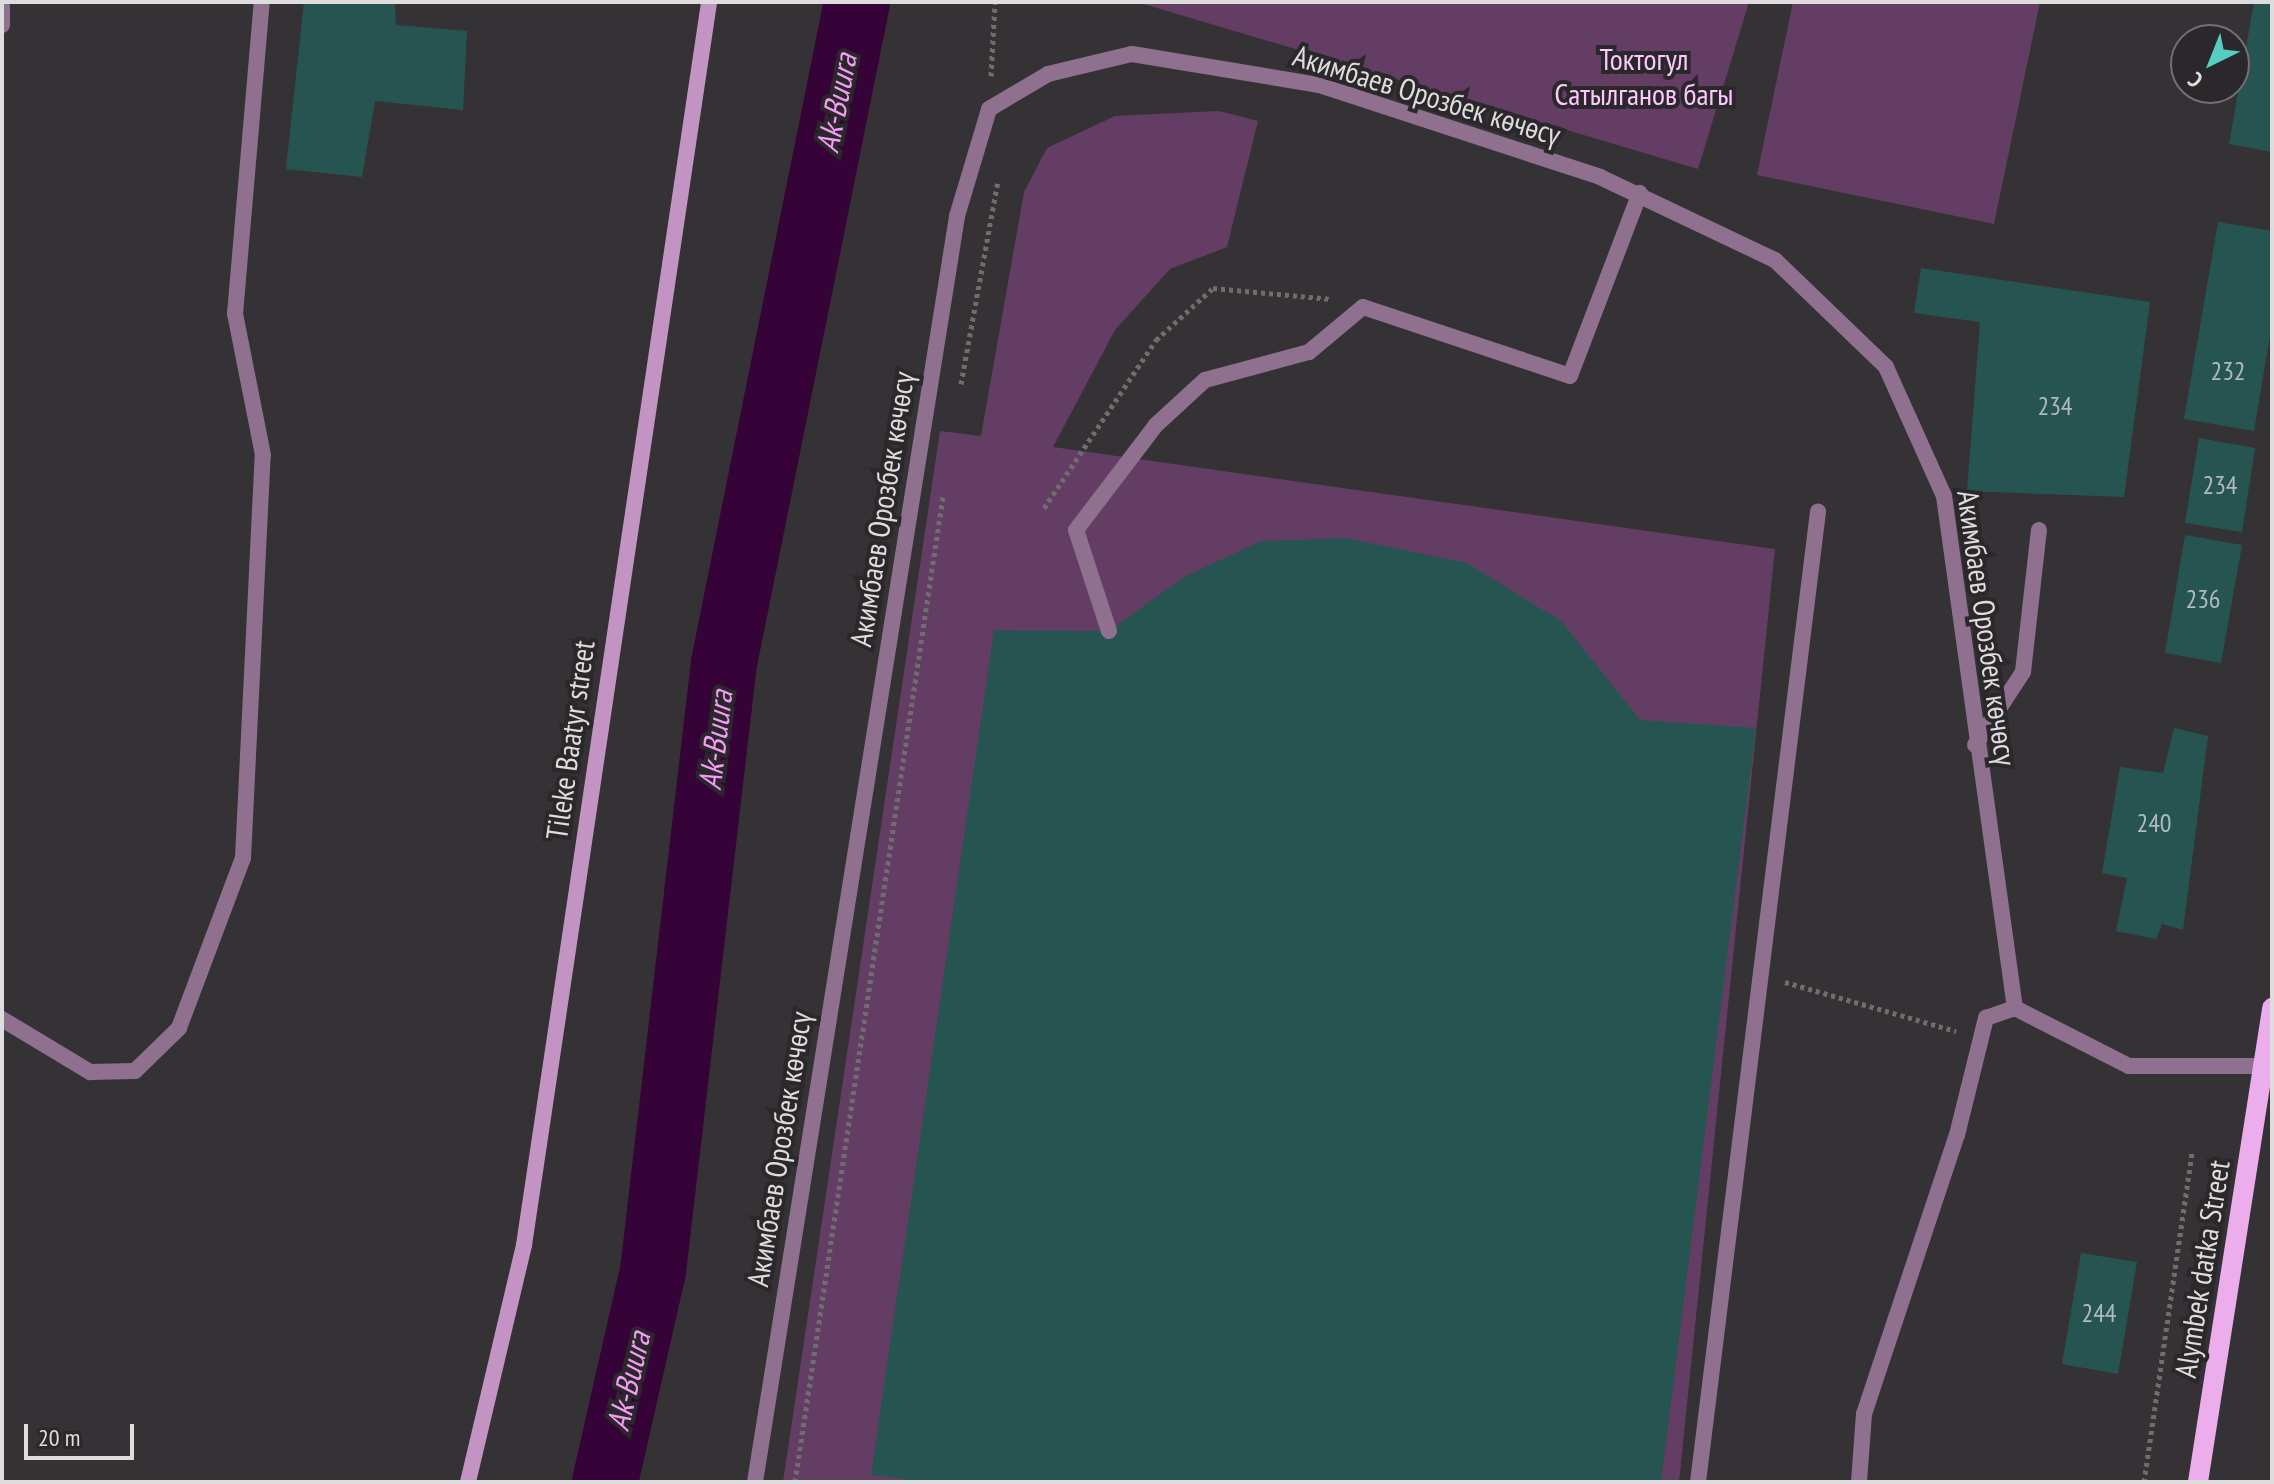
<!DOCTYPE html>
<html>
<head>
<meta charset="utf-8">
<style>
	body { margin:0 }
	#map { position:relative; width:2274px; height:1484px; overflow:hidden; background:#353235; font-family:"PT Sans Narrow",sans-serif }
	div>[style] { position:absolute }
	.green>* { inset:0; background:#643d64 }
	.river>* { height:66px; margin:-33px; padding:0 33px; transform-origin:33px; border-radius:33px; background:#350337 }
	.building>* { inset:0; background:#265551 }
	.path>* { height:5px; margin-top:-2.5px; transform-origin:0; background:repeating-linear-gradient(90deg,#706d6f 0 4px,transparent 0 8px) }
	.lane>* { height:16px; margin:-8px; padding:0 8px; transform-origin:8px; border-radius:8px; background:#8f718f }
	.street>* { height:16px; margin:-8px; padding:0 8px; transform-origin:8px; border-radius:8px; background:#8f718f }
	.secondary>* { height:16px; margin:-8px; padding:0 8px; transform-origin:8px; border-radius:8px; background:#c393c4 }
	.primary>* { height:20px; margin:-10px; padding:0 10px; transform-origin:10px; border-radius:10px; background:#ecadec }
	span { translate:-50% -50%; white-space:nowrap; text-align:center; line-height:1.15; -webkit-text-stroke:8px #2b282b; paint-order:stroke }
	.number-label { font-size:26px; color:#b1babb }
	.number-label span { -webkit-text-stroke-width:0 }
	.park-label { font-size:30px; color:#fec7fe }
	.street-label { font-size:30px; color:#dfdcde }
	.water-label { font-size:32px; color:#f59af7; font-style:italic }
	.frame { position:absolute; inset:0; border:4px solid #dfdcde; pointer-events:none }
	.north { position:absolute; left:2170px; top:24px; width:80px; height:80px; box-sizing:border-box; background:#2b282b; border:2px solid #737073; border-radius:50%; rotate:223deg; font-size:22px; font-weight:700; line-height:32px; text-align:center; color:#dfdcde }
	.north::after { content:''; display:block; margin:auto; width:28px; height:36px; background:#56cec4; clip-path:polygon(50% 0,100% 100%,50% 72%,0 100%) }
	.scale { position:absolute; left:24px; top:1424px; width:110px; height:36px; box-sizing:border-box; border:4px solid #dfdcde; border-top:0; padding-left:10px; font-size:24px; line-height:28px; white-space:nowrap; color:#dfdcde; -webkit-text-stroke:6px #2b282b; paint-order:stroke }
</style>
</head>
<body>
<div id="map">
	<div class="green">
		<i style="clip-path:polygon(1137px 2px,1749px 2px,1698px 169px)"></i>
		<i style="clip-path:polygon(1793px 2px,2040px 2px,1994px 224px,1757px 175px)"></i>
		<i style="clip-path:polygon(1219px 111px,1258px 121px,1227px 247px,1170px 269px,1115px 330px,1053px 447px,1775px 549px,1679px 1482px,783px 1482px,940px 431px,981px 436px,1024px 192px,1047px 148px,1115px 116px)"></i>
	</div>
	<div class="river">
		<i style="left:605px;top:1482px;width:216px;rotate:-77.2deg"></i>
		<i style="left:653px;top:1271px;width:612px;rotate:-83.34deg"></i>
		<i style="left:724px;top:663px;width:674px;rotate:-78.62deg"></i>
	</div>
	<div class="building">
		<i style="clip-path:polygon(304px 2px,395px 2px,396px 25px,467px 31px,463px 110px,375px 101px,362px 177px,286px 169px)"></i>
		<i style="clip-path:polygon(2254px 2px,2272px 2px,2272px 152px,2229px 144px)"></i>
		<i style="clip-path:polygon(2218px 222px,2272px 231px,2272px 323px,2254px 431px,2184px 419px)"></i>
		<i style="clip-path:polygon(1921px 268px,2150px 302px,2124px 497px,1967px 491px,1980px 322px,1914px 313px)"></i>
		<i style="clip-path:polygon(2199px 438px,2255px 448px,2242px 532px,2185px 523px)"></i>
		<i style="clip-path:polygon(2185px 535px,2242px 545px,2221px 663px,2165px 653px)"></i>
		<i style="clip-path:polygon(1346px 538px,1467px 563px,1561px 621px,1640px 720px,1756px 728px,1661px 1482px,929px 1482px,871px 1475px,994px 630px,1109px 631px,1184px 577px,1261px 541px)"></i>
		<i style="clip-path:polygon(2174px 728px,2208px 736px,2183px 930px,2162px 924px,2156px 939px,2116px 931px,2127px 878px,2102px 873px,2120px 767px,2163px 773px)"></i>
		<i style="clip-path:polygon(2081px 1253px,2137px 1262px,2118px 1374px,2062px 1364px)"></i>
	</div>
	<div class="path">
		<i style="left:991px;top:76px;width:74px;rotate:-86.9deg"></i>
		<i style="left:961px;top:384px;width:206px;rotate:-79.7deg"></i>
		<i style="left:1044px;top:508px;width:202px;rotate:-56.3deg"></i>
		<i style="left:1156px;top:340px;width:77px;rotate:-42.4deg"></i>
		<i style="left:1213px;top:288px;width:119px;rotate:5.3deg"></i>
		<i style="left:1785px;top:982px;width:178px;rotate:16deg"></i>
		<i style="left:795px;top:1482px;width:997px;rotate:-81.46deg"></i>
		<i style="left:2144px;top:1482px;width:332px;rotate:-81.7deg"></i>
	</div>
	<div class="lane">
		<i style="left:1109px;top:631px;width:106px;rotate:-108.1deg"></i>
		<i style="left:1076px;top:530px;width:132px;rotate:-52.7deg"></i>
		<i style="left:1156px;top:425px;width:67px;rotate:-42.6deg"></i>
		<i style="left:1205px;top:380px;width:108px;rotate:-15.1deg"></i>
		<i style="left:1309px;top:352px;width:70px;rotate:-39.8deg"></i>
		<i style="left:1363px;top:307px;width:218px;rotate:18.4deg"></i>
		<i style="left:1570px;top:376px;width:196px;rotate:-69.1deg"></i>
	</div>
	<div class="street">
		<i style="left:2px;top:7px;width:18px;rotate:90deg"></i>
		<i style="left:1975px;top:745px;width:87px;rotate:-56.7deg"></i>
		<i style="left:2023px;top:672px;width:143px;rotate:-83.6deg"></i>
		<i style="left:2px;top:1019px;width:103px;rotate:31.1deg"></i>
		<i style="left:90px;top:1072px;width:45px;rotate:-1.3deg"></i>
		<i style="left:135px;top:1071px;width:62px;rotate:-44.3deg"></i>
		<i style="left:179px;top:1028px;width:182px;rotate:-69.4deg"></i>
		<i style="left:243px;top:858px;width:403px;rotate:-87.2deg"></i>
		<i style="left:263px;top:455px;width:144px;rotate:-101.2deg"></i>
		<i style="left:235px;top:314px;width:313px;rotate:-85.1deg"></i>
		<i style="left:755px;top:1482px;width:1282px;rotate:-80.93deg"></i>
		<i style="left:957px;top:216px;width:112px;rotate:-73.3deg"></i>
		<i style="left:989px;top:109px;width:69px;rotate:-30.7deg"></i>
		<i style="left:1048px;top:74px;width:86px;rotate:-13.4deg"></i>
		<i style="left:1132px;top:54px;width:190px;rotate:9.4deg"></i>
		<i style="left:1319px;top:85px;width:296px;rotate:18.1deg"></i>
		<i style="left:1600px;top:177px;width:194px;rotate:25.4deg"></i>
		<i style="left:1775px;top:260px;width:154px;rotate:43.9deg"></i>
		<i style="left:1886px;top:367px;width:141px;rotate:65.8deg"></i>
		<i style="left:1944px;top:496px;width:517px;rotate:82.11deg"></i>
		<i style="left:2015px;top:1008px;width:128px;rotate:27deg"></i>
		<i style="left:2129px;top:1066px;width:143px"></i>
		<i style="left:1698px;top:1482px;width:978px;rotate:-82.95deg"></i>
		<i style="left:1859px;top:1482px;width:68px;rotate:-85.8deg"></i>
		<i style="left:1864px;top:1414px;width:294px;rotate:-71.6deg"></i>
		<i style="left:1957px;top:1135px;width:121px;rotate:-76.1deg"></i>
		<i style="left:1986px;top:1018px;width:31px;rotate:-19deg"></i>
	</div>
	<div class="secondary">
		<i style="left:468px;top:1482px;width:244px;rotate:-76.7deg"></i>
		<i style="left:524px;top:1245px;width:1257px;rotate:-81.53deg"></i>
	</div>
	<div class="primary">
		<i style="left:2198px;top:1482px;width:480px;rotate:-81.1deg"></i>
	</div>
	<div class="number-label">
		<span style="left:2228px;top:371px">232</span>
		<span style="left:2055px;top:406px">234</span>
		<span style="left:2220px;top:485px">234</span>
		<span style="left:2203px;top:599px">236</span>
		<span style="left:2154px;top:823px">240</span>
		<span style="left:2099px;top:1313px">244</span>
	</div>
	<div class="park-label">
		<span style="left:1644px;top:76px">Токтогул<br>Сатылганов багы</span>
	</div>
	<div class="street-label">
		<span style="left:1427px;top:95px;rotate:17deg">Акимбаев Орозбек көчөсү</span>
		<span style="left:882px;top:509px;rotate:-81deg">Акимбаев Орозбек көчөсү</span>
		<span style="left:1987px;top:628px;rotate:82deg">Акимбаев Орозбек көчөсү</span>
		<span style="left:570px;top:740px;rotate:-82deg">Tileke Baatyr street</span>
		<span style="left:779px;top:1149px;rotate:-81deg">Акимбаев Орозбек көчөсү</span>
		<span style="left:2202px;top:1269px;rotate:-81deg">Alymbek datka Street</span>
	</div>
	<div class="water-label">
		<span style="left:836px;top:103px;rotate:-79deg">Ak-Buura</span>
		<span style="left:715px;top:740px;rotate:-83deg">Ak-Buura</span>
		<span style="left:628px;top:1381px;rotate:-77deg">Ak-Buura</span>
	</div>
	<div class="frame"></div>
	<div class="north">С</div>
	<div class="scale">20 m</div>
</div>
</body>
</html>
